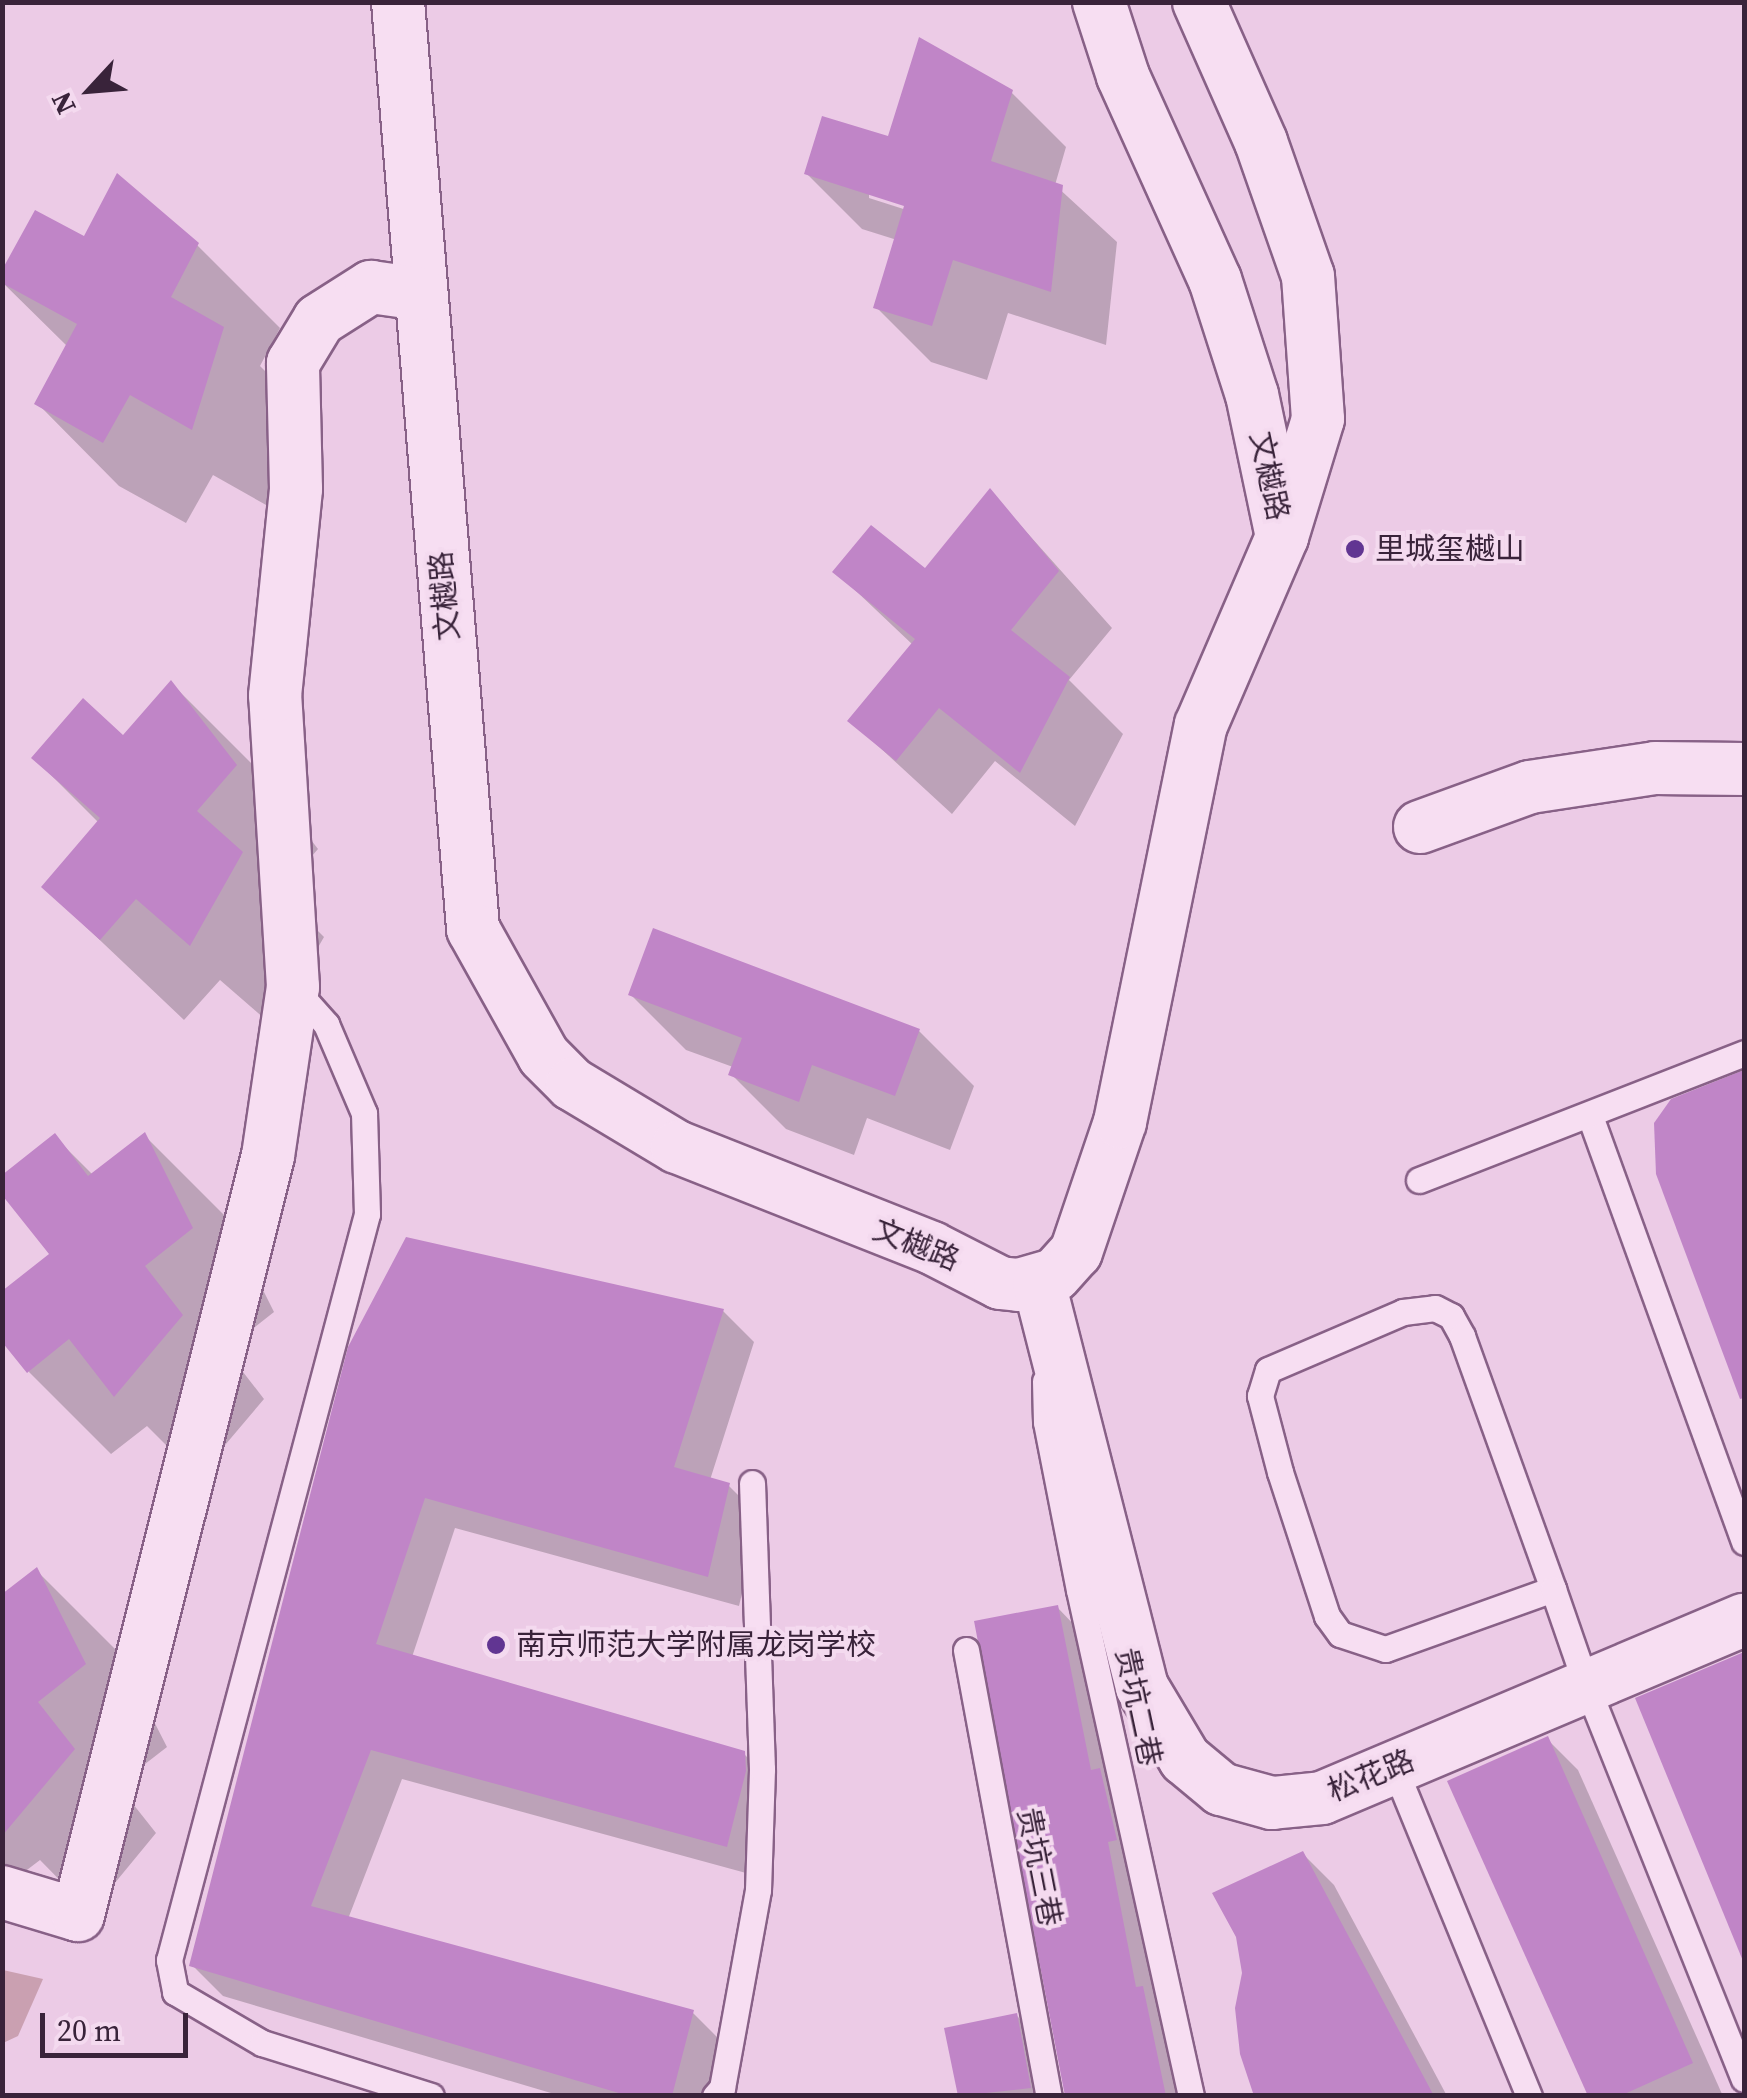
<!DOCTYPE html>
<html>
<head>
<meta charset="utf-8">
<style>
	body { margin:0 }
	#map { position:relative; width:1747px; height:2098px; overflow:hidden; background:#eccbe6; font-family:"Source Serif 4","Noto Sans SC",serif }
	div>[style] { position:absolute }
	.green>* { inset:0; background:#caa0b1 }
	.shadow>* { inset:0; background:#0003 }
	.building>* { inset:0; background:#c085c7 }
	.roads { filter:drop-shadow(2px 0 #886187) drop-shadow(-2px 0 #886187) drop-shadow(0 2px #886187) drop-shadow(0 -2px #886187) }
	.service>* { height:25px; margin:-12.5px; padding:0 12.5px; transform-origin:12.5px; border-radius:12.5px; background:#f7def2 }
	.minor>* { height:52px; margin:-26px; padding:0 26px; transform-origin:26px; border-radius:26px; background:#f7def2 }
	.dots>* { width:28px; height:28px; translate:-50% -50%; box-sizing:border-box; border:5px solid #f4daef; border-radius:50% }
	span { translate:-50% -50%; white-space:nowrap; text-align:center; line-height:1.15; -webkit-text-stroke:8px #f4daef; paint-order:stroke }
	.street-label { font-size:30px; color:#39233a }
	.poi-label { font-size:30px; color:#39233a }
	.left { translate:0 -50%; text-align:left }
	.frame { position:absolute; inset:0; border:5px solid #39233a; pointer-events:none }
	.north { position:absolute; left:40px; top:40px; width:100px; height:100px; -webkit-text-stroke:8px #f4daef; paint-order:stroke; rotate:244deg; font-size:28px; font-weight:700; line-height:40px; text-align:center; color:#39233a }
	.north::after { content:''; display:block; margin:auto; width:35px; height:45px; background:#39233a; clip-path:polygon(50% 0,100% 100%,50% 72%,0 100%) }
	.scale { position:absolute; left:40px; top:2013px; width:148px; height:45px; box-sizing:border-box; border:5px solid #39233a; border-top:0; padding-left:12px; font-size:30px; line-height:35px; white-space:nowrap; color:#39233a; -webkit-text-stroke:8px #f4daef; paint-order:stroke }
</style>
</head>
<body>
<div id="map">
	<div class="green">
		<i style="clip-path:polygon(3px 1970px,43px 1979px,18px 2036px,3px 2043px)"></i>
	</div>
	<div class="shadow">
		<i style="clip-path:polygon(evenodd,1011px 92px,1066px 147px,1055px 185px,1117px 242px,1106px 345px,1008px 313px,987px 380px,931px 362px,876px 307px,897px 240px,862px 229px,807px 174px,1011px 92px,869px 192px,917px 208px,916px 213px,869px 198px,869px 192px)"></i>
		<i style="clip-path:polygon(85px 239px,197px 245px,280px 328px,260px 366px,306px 412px,275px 510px,213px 475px,186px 523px,119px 486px,37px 403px,68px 347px,2px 282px)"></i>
		<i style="clip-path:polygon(990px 491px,1112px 628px,1069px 680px,1123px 734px,1075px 826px,995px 761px,952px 814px,851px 721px,913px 645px,836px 572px,925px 572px)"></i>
		<i style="clip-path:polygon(171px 683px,253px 765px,318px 849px,280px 893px,324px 937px,273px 1026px,220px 980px,184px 1020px,44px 887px,99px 823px,34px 758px,124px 738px)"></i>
		<i style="clip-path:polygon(631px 995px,919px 1031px,974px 1086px,950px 1150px,867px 1118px,854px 1155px,786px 1129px,731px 1074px,733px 1067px,686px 1050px)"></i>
		<i style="clip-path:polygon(1744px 1073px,1744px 1403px,1659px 1173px,1672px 1101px)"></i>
		<i style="clip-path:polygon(144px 1135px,227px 1218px,274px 1312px,226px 1350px,264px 1399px,198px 1477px,147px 1426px,111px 1454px,29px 1372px,53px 1254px,55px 1137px,93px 1175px)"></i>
		<i style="clip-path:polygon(723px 1311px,754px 1342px,710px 1480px,729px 1486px,760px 1517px,739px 1606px,455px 1528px,412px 1657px,744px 1754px,775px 1785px,757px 1876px,402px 1779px,348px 1919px,693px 2013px,724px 2044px,710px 2096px,561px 2096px,223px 1996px,192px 1965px,351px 1348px)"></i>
		<i style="clip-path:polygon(37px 1571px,119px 1653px,167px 1747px,118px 1785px,156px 1833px,91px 1912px,40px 1860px,2px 1889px,2px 1598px)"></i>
		<i style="clip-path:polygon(1057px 1607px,1079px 1630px,1156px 2002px,1165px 2011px,1184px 2096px,1069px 2096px)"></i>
		<i style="clip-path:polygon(1744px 1654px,1744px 1957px,1639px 1700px)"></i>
		<i style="clip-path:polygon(1547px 1739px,1578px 1770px,1722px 2094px,1590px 2096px)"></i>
		<i style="clip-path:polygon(1303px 1854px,1334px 1885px,1447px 2096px,1256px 2096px)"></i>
		<i style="clip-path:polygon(1016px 2015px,1037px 2036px,1048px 2096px,961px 2096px)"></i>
	</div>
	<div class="building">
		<i style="clip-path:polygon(919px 37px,1013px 90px,991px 161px,1063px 185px,1051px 292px,953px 260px,932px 326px,873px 308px,904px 206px,804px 174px,822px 116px,888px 136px)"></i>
		<i style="clip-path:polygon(117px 173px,199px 243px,171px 297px,224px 327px,192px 430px,130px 395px,103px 443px,34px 404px,77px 324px,2px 283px,2px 270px,35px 210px,84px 236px)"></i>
		<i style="clip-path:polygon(990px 488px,1059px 571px,1011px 630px,1070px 677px,1020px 773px,939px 708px,896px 761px,847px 721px,915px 639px,832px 572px,871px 525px,925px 568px)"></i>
		<i style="clip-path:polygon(171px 680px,237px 765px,197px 811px,243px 852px,190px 946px,136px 899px,100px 940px,41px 887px,100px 818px,31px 758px,83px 698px,123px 735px)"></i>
		<i style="clip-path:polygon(653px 928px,920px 1029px,895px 1096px,812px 1065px,799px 1102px,728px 1075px,742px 1038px,628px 995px)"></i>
		<i style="clip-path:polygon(1744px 1070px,1744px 1398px,1740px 1399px,1656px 1174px,1654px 1123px,1671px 1099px)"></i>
		<i style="clip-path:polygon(145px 1132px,193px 1228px,145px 1266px,183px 1315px,114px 1397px,69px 1339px,27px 1373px,2px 1342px,2px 1291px,49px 1254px,2px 1195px,2px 1175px,55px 1133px,88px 1176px)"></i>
		<i style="clip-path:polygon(406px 1237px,724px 1309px,674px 1467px,730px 1483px,708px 1577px,425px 1498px,376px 1644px,745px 1751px,746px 1771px,727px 1847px,371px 1750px,311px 1906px,694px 2010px,672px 2096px,629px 2096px,189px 1966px,348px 1347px)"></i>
		<i style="clip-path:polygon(37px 1567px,86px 1664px,38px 1702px,75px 1749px,2px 1836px,2px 1594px)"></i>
		<i style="clip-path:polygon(1058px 1605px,1091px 1770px,1100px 1768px,1117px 1840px,1108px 1842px,1136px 1987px,1143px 1986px,1166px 2096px,1065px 2096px,974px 1621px)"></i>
		<i style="clip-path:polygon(1744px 1652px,1744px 1960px,1743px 1961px,1635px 1698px)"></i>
		<i style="clip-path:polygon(1548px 1736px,1693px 2063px,1620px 2096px,1588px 2096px,1447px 1781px)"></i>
		<i style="clip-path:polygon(1303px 1851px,1434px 2096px,1254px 2096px,1240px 2054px,1235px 2008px,1242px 1973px,1236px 1937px,1212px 1893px)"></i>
		<i style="clip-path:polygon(1017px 2013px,1031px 2088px,958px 2096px,944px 2028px)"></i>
	</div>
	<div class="roads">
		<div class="service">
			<i style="left:293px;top:987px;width:50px;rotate:48.3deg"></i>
			<i style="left:326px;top:1024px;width:97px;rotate:66.9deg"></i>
			<i style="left:364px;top:1113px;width:101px;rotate:88.3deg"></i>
			<i style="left:367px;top:1214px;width:772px;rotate:104.86deg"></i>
			<i style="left:169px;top:1960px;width:33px;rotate:79deg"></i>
			<i style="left:175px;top:1992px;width:101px;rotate:30.4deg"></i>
			<i style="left:262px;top:2043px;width:177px;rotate:17.4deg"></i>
			<i style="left:1590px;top:1116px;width:453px;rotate:70.1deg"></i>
			<i style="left:1419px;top:1180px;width:349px;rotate:-21.3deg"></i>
			<i style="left:1045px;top:1381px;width:41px;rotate:88.6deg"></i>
			<i style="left:1046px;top:1422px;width:171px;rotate:78.9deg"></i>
			<i style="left:1079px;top:1590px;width:518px;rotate:77.52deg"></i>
			<i style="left:1553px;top:1589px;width:178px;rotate:160.3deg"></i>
			<i style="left:1385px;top:1649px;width:47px;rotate:-161.6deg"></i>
			<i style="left:1340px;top:1634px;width:22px;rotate:-126deg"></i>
			<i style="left:1327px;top:1616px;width:151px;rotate:-108.1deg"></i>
			<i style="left:1280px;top:1472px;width:79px;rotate:-104.7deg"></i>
			<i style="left:1260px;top:1396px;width:27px;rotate:-73deg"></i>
			<i style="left:1268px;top:1370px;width:147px;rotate:-23.2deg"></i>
			<i style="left:1403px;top:1312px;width:32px;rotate:-7deg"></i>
			<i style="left:1435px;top:1308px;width:18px;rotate:27deg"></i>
			<i style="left:1451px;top:1316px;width:23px;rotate:61deg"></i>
			<i style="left:1462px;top:1336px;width:269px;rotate:70.2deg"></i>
			<i style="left:1553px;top:1589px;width:104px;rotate:70.9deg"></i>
			<i style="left:1587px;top:1687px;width:422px;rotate:68.2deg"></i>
			<i style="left:966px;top:1650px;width:454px;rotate:79.5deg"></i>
			<i style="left:1394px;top:1767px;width:356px;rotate:67.7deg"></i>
			<i style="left:715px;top:2096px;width:11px;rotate:-49deg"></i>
			<i style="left:722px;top:2088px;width:201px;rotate:-79.7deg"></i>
			<i style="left:758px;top:1890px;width:121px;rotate:-88.1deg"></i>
			<i style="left:762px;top:1769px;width:286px;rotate:-92deg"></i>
		</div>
		<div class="minor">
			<i style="left:398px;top:2px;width:930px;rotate:85.37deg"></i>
			<i style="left:473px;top:929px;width:145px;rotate:60.8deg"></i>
			<i style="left:544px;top:1056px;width:40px;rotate:45deg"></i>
			<i style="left:572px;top:1084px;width:122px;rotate:31deg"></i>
			<i style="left:677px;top:1147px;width:274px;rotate:21.6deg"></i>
			<i style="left:932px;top:1248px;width:76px;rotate:27.2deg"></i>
			<i style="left:1000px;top:1283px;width:19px;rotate:6deg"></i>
			<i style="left:1019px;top:1285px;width:37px;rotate:-16deg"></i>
			<i style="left:1055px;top:1275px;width:31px;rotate:-48deg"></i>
			<i style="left:1076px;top:1252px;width:137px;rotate:-71.3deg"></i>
			<i style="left:1120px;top:1122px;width:405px;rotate:-78.5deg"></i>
			<i style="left:1201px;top:725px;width:205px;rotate:-66.7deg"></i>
			<i style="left:1282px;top:537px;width:145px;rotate:-101.9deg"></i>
			<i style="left:1252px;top:395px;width:121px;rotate:-107.8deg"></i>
			<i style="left:1215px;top:280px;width:224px;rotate:-114.3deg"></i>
			<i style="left:1123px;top:76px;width:78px;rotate:-108deg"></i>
			<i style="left:1199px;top:2px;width:153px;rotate:66.1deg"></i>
			<i style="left:1261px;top:142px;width:142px;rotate:70.7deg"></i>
			<i style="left:1308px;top:276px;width:143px;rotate:86deg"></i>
			<i style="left:1318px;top:419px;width:123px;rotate:107deg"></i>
			<i style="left:1420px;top:827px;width:117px;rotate:-20deg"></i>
			<i style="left:1530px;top:787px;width:126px;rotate:-8.6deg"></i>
			<i style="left:1655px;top:768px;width:89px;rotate:0.6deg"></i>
			<i style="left:1039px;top:1283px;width:417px;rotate:75.7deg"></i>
			<i style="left:1142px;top:1687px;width:84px;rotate:59.2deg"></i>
			<i style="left:1185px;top:1759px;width:47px;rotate:39.8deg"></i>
			<i style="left:1221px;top:1789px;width:53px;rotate:15.4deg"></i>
			<i style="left:1272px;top:1803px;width:50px;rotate:-5.7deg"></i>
			<i style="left:1322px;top:1798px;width:458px;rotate:-22.9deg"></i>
			<i style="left:2px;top:1892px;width:79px;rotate:16.8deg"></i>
			<i style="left:78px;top:1915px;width:782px;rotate:-75.95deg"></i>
			<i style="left:268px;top:1156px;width:171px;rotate:-81.6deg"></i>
			<i style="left:293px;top:987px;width:292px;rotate:-93.5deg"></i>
			<i style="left:275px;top:696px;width:208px;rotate:-84.2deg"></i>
			<i style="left:296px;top:489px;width:126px;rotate:-91.4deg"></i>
			<i style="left:293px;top:363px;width:50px;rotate:-58.8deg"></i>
			<i style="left:319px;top:320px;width:62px;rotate:-32.4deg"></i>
			<i style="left:371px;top:287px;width:50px;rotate:8deg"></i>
		</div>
	</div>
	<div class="dots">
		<i style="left:1355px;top:549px;background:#613592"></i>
		<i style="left:496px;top:1645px;background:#613592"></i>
	</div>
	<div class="street-label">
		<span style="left:1269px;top:476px;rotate:78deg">文樾路</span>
		<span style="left:445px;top:596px;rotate:-95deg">文樾路</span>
		<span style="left:916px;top:1245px;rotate:22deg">文樾路</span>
		<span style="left:1138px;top:1707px;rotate:78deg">贵坑二巷</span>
		<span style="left:1371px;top:1776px;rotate:-22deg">松花路</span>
		<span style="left:1039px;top:1867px;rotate:79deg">贵坑三巷</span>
	</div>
	<div class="poi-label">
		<span class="left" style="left:1375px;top:549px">里城玺樾山</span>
		<span class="left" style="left:516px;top:1645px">南京师范大学附属龙岗学校</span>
	</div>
	<div class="frame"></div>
	<div class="north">N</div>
	<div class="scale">20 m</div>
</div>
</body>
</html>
